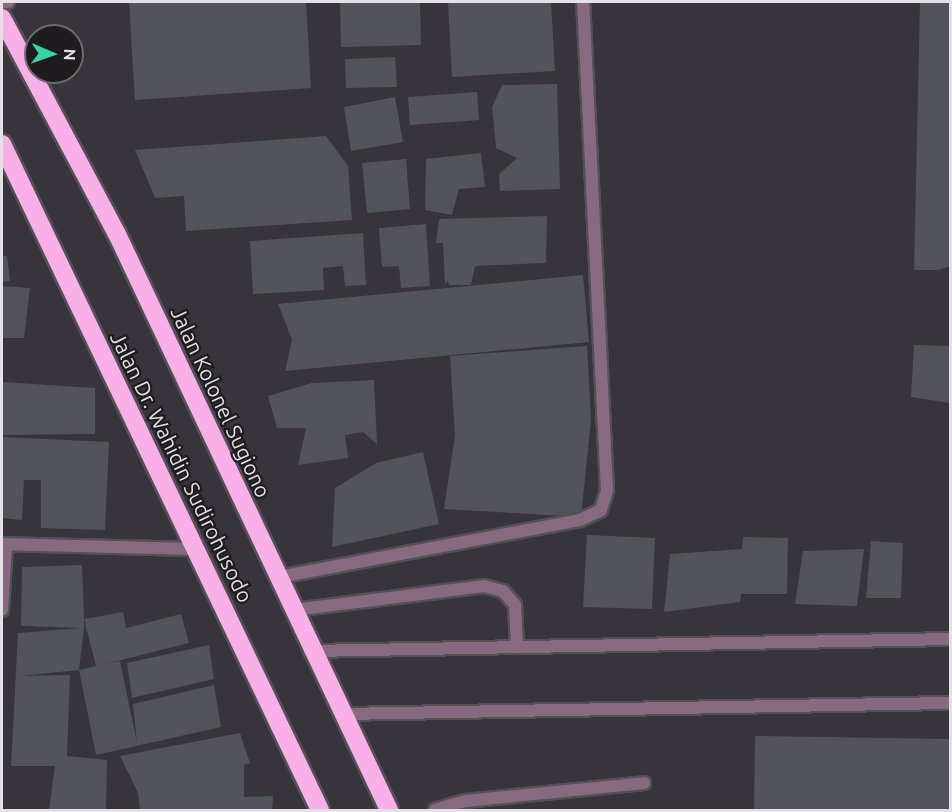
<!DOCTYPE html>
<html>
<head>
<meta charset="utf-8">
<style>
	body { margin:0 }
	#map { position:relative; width:952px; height:812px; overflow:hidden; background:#37343b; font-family:Ubuntu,sans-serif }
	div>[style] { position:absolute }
	.building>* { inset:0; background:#52535b }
	.roads { filter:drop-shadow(2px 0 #535056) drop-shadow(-2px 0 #535056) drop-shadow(0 2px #535056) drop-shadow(0 -2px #535056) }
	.lane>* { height:12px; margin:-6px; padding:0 6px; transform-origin:6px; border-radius:6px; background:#886a80 }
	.street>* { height:12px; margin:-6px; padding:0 6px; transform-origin:6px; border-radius:6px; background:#886a80 }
	.highway>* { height:18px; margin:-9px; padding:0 9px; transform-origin:9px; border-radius:9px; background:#f9afe7 }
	span { translate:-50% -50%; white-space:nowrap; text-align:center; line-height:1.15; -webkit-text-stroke:4.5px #1e1c1f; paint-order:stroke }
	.street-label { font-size:21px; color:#e3e1e5 }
	.frame { position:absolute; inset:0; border:3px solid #e3e1e5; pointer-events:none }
	.north { position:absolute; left:24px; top:24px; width:60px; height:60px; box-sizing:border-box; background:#1e1c1f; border:2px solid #6d6b6e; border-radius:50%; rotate:92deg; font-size:16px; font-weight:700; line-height:24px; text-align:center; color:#e3e1e5 }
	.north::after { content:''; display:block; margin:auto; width:21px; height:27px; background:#38d4a6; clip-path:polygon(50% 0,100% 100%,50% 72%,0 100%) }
</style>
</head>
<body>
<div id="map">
	<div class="building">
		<i style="clip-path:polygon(129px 2px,306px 2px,311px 88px,135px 100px)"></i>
		<i style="clip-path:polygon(340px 2px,420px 2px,421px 45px,341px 47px)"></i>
		<i style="clip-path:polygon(448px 2px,551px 2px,555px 71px,452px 77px)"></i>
		<i style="clip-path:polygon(920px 2px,950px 2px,950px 266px,939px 270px,914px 270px)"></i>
		<i style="clip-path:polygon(395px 57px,397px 87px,346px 88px,345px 59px)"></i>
		<i style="clip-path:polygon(557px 84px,560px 189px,500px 191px,499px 174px,517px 158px,496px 148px,492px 107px,502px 85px)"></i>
		<i style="clip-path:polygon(477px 92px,479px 120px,410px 125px,408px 97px)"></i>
		<i style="clip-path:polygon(395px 97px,403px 142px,351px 151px,344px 107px)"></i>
		<i style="clip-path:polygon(326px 136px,348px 166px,352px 220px,186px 231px,184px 196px,155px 198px,135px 150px)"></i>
		<i style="clip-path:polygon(481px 153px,485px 187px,459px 189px,452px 215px,425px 210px,426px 159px)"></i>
		<i style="clip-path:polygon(406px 159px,410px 209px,367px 213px,362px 163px)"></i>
		<i style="clip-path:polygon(547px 216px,546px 263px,475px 266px,471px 285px,449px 285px,448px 281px,445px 285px,443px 243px,436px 243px,439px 219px)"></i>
		<i style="clip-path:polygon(426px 224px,430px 286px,401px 288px,399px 266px,382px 267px,379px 228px)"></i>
		<i style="clip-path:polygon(363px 233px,366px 285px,345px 286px,343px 266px,323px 268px,324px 290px,253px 294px,250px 241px)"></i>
		<i style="clip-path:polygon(2px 256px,7px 256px,10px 281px,2px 282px)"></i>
		<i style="clip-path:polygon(583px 275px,589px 342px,285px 371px,292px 340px,278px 304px)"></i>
		<i style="clip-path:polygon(2px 286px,30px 288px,24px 338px,2px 338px)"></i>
		<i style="clip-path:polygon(914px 345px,950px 346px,950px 403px,911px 397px)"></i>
		<i style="clip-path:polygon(587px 346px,591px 420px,581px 517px,444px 509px,455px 435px,450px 356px)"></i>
		<i style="clip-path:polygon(374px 380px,377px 444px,363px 432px,345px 435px,348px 458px,298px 465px,306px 428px,277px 428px,268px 396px,312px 383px)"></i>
		<i style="clip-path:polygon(2px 382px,95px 388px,95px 434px,2px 435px)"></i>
		<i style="clip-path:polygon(2px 437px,109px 442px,105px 530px,41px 528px,41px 480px,24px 480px,22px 520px,2px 518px)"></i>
		<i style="clip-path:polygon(423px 452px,439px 524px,332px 547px,335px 488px,376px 463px)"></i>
		<i style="clip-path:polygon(587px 535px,655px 538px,652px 609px,583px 607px)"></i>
		<i style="clip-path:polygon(743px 537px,788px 538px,787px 594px,741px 594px,740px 602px,664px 612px,670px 554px,742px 549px)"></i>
		<i style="clip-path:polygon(871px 541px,903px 543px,901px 598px,866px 598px)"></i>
		<i style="clip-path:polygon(864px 549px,857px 606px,795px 604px,803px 551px)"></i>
		<i style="clip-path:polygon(82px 565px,84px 617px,84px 628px,79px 670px,96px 666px,84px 619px,123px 612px,126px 628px,181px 614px,189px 643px,105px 664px,120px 661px,137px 743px,133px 704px,214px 685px,221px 727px,96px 755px,79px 670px,20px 676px,70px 675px,67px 756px,107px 760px,106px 810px,49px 810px,55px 766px,11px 766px,18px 633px,82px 628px,21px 626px,22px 567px)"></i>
		<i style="clip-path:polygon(209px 645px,214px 679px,132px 698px,127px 663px)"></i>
		<i style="clip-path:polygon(240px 733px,250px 763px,244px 765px,244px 797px,273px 796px,272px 810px,140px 810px,138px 793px,120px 756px)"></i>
		<i style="clip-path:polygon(755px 736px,950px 739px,950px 810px,754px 810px)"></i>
	</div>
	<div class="roads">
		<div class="lane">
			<i style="left:435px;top:810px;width:31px;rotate:-17deg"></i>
			<i style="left:465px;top:801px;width:180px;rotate:-5.7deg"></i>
		</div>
		<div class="street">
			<i style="left:2px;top:2px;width:6px"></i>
			<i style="left:2px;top:544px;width:195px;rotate:1.5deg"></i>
			<i style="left:279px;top:577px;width:306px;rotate:-10.7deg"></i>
			<i style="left:580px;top:520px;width:23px;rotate:-25deg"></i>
			<i style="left:601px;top:510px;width:21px;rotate:-73deg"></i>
			<i style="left:607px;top:490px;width:489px;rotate:-92.8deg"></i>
			<i style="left:2px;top:610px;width:65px;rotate:-86.5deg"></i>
			<i style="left:294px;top:610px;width:192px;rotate:-7.2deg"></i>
			<i style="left:484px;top:586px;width:20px;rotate:15deg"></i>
			<i style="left:503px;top:591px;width:18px;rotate:49deg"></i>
			<i style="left:515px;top:605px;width:42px;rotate:87.3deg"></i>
			<i style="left:310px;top:651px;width:640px;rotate:-1.07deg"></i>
			<i style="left:342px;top:714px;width:608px;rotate:-1.04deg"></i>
		</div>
		<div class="highway">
			<i style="left:2px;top:18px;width:245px;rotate:62deg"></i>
			<i style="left:117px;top:234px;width:637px;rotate:64.72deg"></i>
			<i style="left:2px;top:144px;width:738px;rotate:64.48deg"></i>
		</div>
	</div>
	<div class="street-label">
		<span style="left:221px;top:402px;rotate:65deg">Jalan Kolonel Sugiono</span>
		<span style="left:182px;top:467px;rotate:64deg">Jalan Dr. Wahidin Sudirohusodo</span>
	</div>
	<div class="frame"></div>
	<div class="north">N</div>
</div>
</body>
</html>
